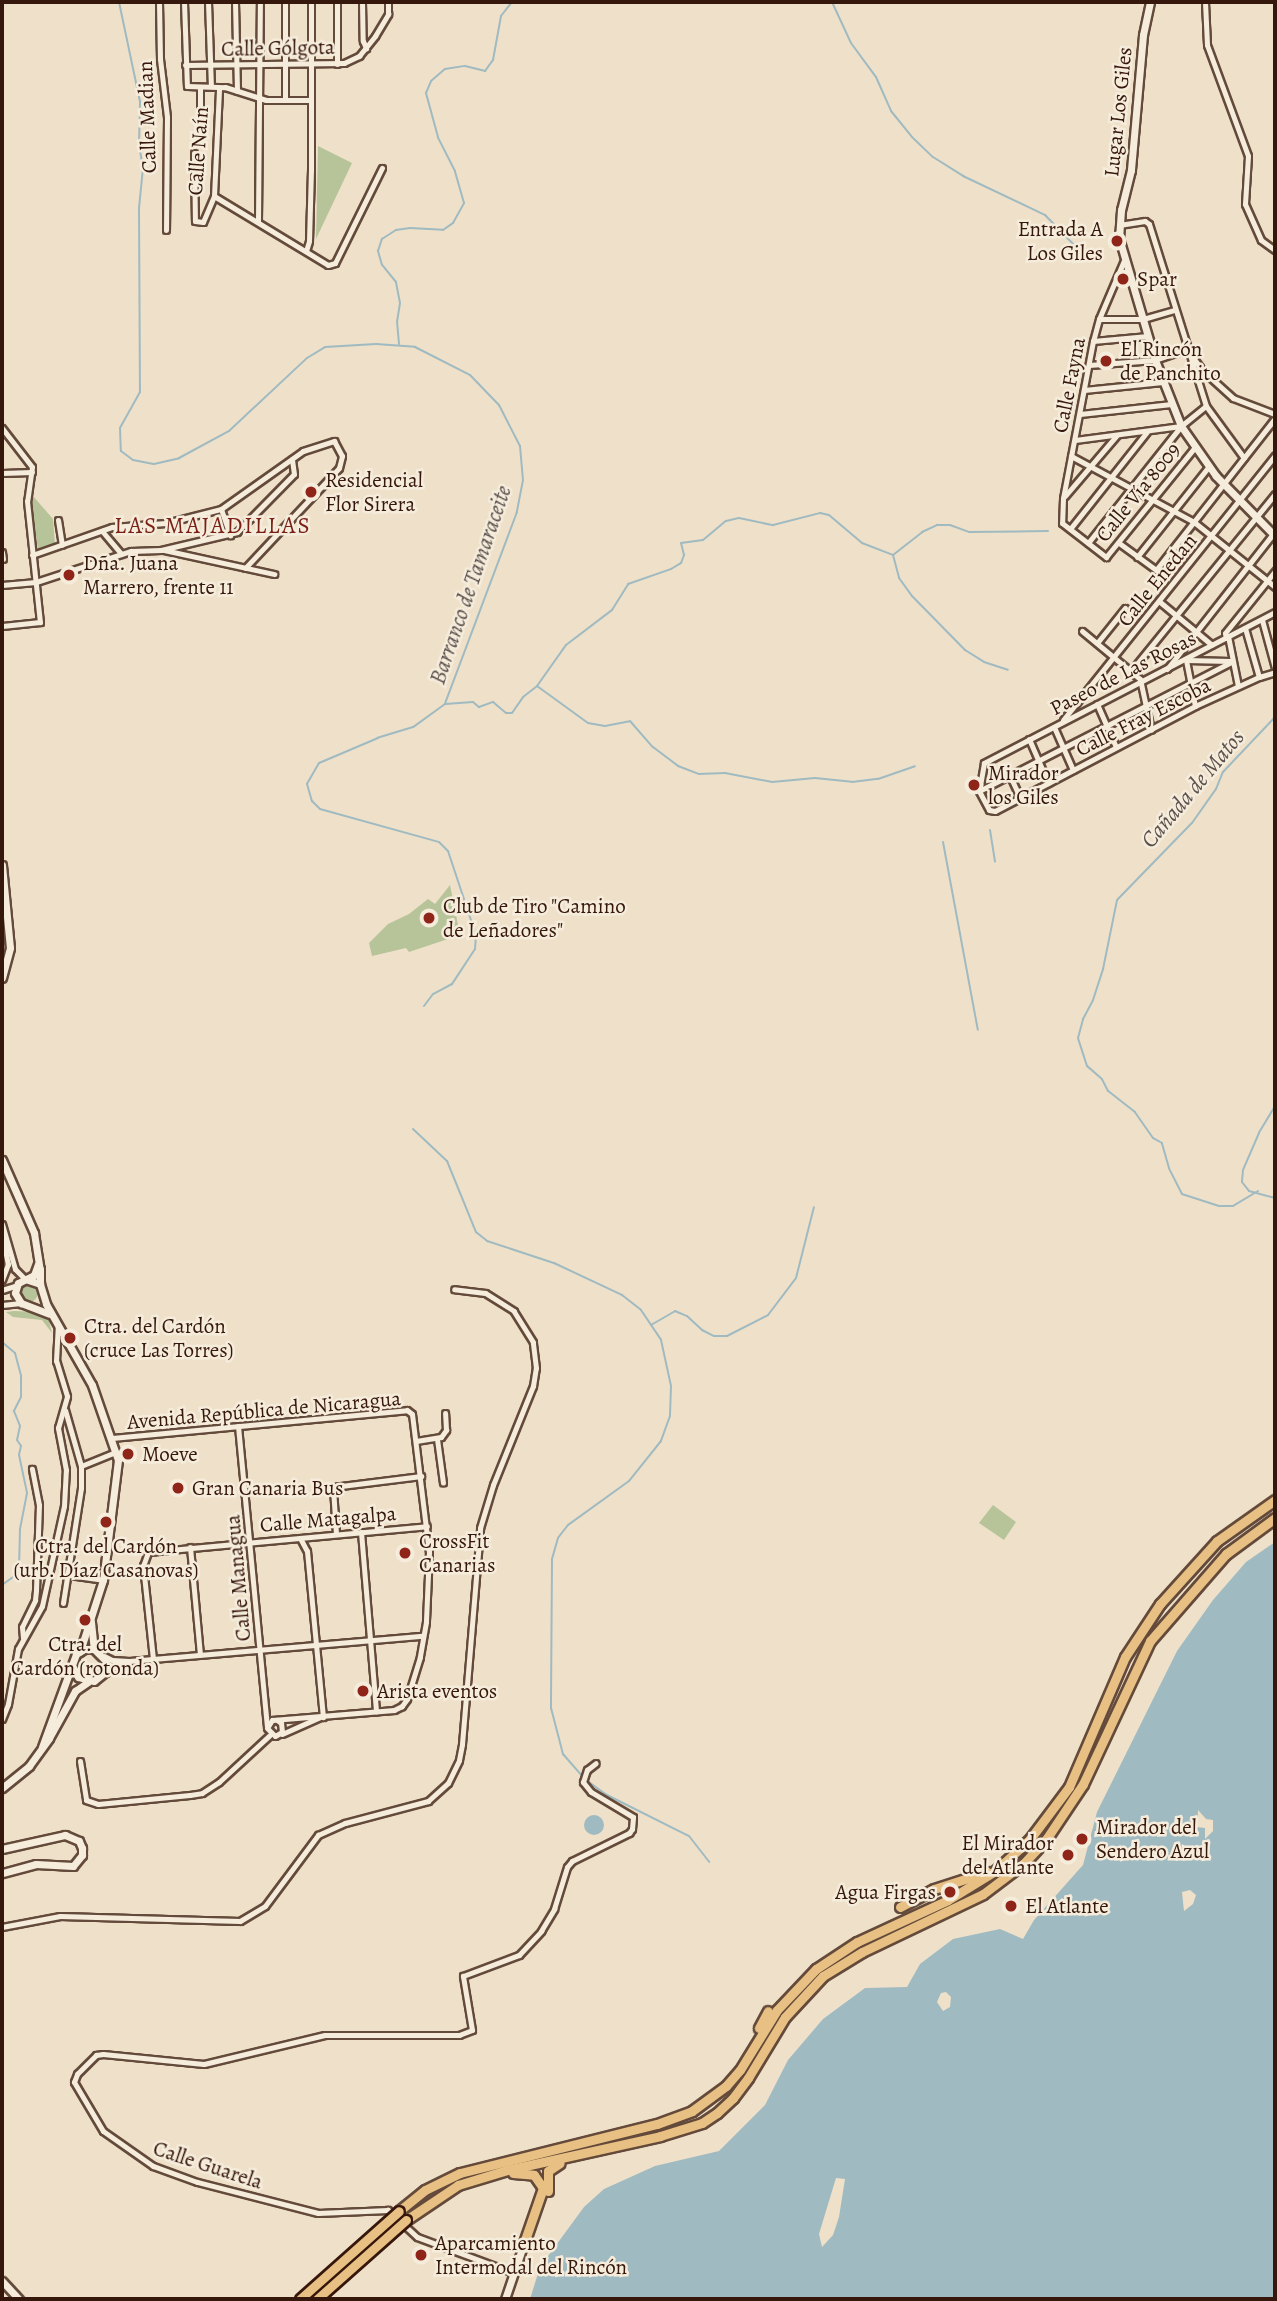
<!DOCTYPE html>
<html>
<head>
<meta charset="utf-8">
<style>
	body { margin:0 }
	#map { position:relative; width:1277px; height:2301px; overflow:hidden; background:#efe1c9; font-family:Alegreya,serif }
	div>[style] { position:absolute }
	.green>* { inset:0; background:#b7c398 }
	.round { border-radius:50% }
	.water>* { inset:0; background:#a0bac1 }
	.stream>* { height:2px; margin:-1px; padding:0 1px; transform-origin:1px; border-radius:1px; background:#a0bac1 }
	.roads { filter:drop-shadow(2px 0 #644a3a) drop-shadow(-2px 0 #644a3a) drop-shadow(0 2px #644a3a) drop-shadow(0 -2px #644a3a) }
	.street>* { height:5px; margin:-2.5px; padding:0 2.5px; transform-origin:2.5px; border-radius:2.5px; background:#f5ecdc }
	.secondary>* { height:7px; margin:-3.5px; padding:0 3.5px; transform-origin:3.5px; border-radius:3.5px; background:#f5ecdc }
	.highway>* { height:9px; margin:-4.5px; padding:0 4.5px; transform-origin:4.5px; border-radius:4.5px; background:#e8c084 }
	.bridges { filter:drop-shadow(2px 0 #36170b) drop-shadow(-2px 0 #36170b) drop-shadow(0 2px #36170b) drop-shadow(0 -2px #36170b) }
	.highway-bridge>* { height:9px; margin:-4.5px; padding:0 4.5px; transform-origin:4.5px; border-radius:4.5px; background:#e8c084 }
	.dots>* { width:19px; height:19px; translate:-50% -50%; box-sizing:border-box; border:4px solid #f5ecdc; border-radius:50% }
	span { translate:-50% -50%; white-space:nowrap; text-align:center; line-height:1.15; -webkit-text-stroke:5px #f5ecdc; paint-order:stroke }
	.street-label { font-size:21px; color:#36170b }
	.poi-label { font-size:21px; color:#36170b }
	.right { translate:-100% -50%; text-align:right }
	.left { translate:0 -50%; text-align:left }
	.neighbourhood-label { font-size:23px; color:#7a1f14; letter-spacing:2px }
	.water-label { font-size:23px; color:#5b504b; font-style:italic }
	.frame { position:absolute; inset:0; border:4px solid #36170b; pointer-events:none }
</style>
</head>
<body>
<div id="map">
	<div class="green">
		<i style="clip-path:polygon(318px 146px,352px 163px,316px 239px)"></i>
		<i style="clip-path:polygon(33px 496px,53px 519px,55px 545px,38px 550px,32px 508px)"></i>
		<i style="clip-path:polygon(450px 885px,460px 935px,409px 952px,406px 948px,372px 956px,369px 943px,388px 924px,409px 914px,428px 899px,435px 904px)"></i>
		<i class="round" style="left:20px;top:1284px;width:18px;height:18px"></i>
		<i style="clip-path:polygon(14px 1311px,38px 1312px,48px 1317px,52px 1333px,42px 1320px,13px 1317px,6px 1312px)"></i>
		<i style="clip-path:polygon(993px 1505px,1016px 1522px,1004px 1540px,979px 1523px)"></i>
	</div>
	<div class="water">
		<i style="clip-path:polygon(evenodd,1275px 1542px,1275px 2299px,530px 2299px,540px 2267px,584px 2207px,604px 2189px,655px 2166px,719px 2151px,765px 2105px,788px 2060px,823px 2019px,865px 1988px,907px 1987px,920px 1964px,953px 1939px,1000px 1929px,1023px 1939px,1034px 1920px,1083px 1865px,1097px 1812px,1177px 1651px,1213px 1600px,1246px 1562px,1275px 1542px,1198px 1810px,1206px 1819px,1213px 1820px,1213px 1831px,1205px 1839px,1205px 1828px,1197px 1827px,1198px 1810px,1275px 1542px,1190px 1890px,1196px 1895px,1193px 1904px,1184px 1911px,1182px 1892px,1190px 1890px,1275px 1542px,946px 1992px,951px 1997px,950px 2007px,943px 2011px,937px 2002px,941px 1993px,946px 1992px,1275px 1542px,836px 2178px,845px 2179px,839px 2217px,833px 2235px,822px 2247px,819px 2234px,836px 2178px)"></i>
		<i class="round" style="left:584px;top:1815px;width:20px;height:20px"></i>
	</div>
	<div class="stream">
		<i style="left:119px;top:2px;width:102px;rotate:78.1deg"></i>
		<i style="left:140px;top:102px;width:43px;rotate:91.3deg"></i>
		<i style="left:139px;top:145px;width:23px;rotate:80deg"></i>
		<i style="left:143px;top:168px;width:40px;rotate:95.7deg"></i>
		<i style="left:139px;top:208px;width:184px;rotate:89.7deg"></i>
		<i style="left:140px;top:392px;width:41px;rotate:119.1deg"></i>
		<i style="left:120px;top:428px;width:23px;rotate:88deg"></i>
		<i style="left:121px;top:451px;width:15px;rotate:37deg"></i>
		<i style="left:133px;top:460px;width:21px;rotate:11deg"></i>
		<i style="left:154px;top:464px;width:26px;rotate:-13deg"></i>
		<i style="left:179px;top:458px;width:57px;rotate:-28.4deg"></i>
		<i style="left:229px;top:431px;width:107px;rotate:-43.1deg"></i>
		<i style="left:307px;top:358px;width:21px;rotate:-31deg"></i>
		<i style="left:325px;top:347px;width:51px;rotate:-3.4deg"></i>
		<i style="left:376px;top:344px;width:39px;rotate:4deg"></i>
		<i style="left:415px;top:347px;width:62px;rotate:27deg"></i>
		<i style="left:470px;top:375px;width:42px;rotate:46deg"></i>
		<i style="left:499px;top:405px;width:46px;rotate:62.9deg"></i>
		<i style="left:520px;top:446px;width:34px;rotate:85deg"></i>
		<i style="left:523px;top:480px;width:33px;rotate:101deg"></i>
		<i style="left:517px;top:512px;width:205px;rotate:110.6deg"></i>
		<i style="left:445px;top:704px;width:39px;rotate:144deg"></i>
		<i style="left:413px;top:727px;width:37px;rotate:163deg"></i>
		<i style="left:378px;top:738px;width:64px;rotate:157deg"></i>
		<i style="left:319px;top:763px;width:24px;rotate:120deg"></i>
		<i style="left:307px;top:784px;width:18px;rotate:74deg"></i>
		<i style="left:312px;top:801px;width:11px;rotate:45deg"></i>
		<i style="left:320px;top:809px;width:123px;rotate:15.5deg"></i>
		<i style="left:439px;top:842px;width:13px;rotate:45deg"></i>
		<i style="left:448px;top:851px;width:89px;rotate:71.6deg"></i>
		<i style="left:476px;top:935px;width:14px;rotate:94deg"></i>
		<i style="left:475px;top:949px;width:42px;rotate:123.3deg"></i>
		<i style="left:452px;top:984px;width:21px;rotate:152deg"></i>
		<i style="left:433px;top:994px;width:15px;rotate:127deg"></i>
		<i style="left:832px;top:2px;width:45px;rotate:65.1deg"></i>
		<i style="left:851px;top:43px;width:42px;rotate:53.7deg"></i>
		<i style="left:876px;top:77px;width:37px;rotate:66deg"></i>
		<i style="left:891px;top:111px;width:33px;rotate:51deg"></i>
		<i style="left:912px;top:137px;width:29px;rotate:44deg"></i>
		<i style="left:933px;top:157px;width:36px;rotate:32deg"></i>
		<i style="left:963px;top:176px;width:91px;rotate:25.4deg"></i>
		<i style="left:1045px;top:215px;width:46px;rotate:45.9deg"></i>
		<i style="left:399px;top:344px;width:22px;rotate:-95deg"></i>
		<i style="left:397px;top:322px;width:19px;rotate:-81deg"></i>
		<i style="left:400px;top:303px;width:21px;rotate:-101deg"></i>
		<i style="left:396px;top:282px;width:22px;rotate:-129deg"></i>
		<i style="left:382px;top:265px;width:15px;rotate:-106deg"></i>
		<i style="left:378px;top:251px;width:13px;rotate:-72deg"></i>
		<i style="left:382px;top:239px;width:17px;rotate:-33deg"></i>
		<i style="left:396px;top:230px;width:14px;rotate:-8deg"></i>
		<i style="left:410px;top:228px;width:33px;rotate:3deg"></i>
		<i style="left:443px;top:230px;width:12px;rotate:-35deg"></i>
		<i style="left:453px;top:223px;width:23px;rotate:-61deg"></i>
		<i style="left:464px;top:203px;width:33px;rotate:-106deg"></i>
		<i style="left:455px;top:171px;width:38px;rotate:-117deg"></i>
		<i style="left:438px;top:137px;width:46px;rotate:-105.3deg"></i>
		<i style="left:426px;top:93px;width:13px;rotate:-67deg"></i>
		<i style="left:431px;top:81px;width:18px;rotate:-41deg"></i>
		<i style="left:445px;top:69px;width:20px;rotate:-9deg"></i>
		<i style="left:465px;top:66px;width:21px;rotate:14deg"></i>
		<i style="left:485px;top:71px;width:14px;rotate:-54deg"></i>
		<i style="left:493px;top:60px;width:45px;rotate:-79.7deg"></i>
		<i style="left:501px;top:16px;width:18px;rotate:-52deg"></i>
		<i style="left:893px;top:555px;width:37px;rotate:-38deg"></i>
		<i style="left:922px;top:532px;width:17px;rotate:-25deg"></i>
		<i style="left:937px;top:525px;width:13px"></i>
		<i style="left:950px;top:525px;width:20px;rotate:20deg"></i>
		<i style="left:969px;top:532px;width:79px;rotate:-0.7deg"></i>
		<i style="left:537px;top:686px;width:63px;rotate:36deg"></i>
		<i style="left:588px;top:723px;width:17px;rotate:10deg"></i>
		<i style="left:605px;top:726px;width:25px;rotate:-11deg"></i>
		<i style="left:630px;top:721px;width:35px;rotate:49deg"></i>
		<i style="left:653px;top:747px;width:31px;rotate:37deg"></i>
		<i style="left:678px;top:766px;width:22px;rotate:21deg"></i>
		<i style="left:699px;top:774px;width:26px;rotate:-2deg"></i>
		<i style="left:725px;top:773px;width:48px;rotate:10.8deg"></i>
		<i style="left:772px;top:782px;width:43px;rotate:-5.3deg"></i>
		<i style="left:815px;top:778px;width:37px;rotate:6deg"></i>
		<i style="left:852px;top:782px;width:26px;rotate:-7deg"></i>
		<i style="left:878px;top:779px;width:39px;rotate:-19deg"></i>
		<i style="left:445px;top:704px;width:28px;rotate:-4deg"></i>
		<i style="left:473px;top:702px;width:8px;rotate:40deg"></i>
		<i style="left:479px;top:707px;width:15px;rotate:-20deg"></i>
		<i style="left:493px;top:702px;width:17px;rotate:40deg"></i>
		<i style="left:506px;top:713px;width:6px"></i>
		<i style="left:512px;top:713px;width:19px;rotate:-55deg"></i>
		<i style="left:523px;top:697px;width:18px;rotate:-38deg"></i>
		<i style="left:537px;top:686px;width:50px;rotate:-54.7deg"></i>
		<i style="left:566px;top:645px;width:58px;rotate:-37.3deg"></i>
		<i style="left:612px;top:610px;width:31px;rotate:-58deg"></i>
		<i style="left:628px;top:584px;width:46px;rotate:-19.2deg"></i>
		<i style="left:671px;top:569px;width:12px;rotate:-31deg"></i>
		<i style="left:681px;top:563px;width:9px;rotate:-69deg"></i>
		<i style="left:684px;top:555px;width:12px;rotate:-104deg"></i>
		<i style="left:681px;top:543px;width:22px;rotate:-8deg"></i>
		<i style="left:703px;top:540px;width:30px;rotate:-40deg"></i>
		<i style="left:726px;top:521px;width:13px;rotate:-13deg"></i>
		<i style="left:739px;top:518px;width:35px;rotate:12deg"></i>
		<i style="left:773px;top:525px;width:49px;rotate:-14.3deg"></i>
		<i style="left:820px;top:513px;width:9px;rotate:13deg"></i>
		<i style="left:829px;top:515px;width:43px;rotate:40.3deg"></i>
		<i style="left:862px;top:543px;width:33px;rotate:21deg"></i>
		<i style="left:893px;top:555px;width:24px;rotate:75deg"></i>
		<i style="left:899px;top:578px;width:22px;rotate:54deg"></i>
		<i style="left:912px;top:596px;width:76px;rotate:45.5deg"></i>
		<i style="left:965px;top:650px;width:22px;rotate:32deg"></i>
		<i style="left:984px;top:662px;width:25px;rotate:18deg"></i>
		<i style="left:990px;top:830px;width:32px;rotate:81deg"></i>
		<i style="left:943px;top:842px;width:191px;rotate:79.5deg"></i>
		<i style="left:1275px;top:1106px;width:31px;rotate:121deg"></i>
		<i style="left:1259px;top:1133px;width:40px;rotate:113.4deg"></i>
		<i style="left:1243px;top:1170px;width:12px;rotate:95deg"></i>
		<i style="left:1242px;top:1182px;width:11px;rotate:52deg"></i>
		<i style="left:1249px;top:1191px;width:27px;rotate:15deg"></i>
		<i style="left:413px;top:1129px;width:47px;rotate:43.3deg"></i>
		<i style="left:447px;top:1161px;width:77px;rotate:67.8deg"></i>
		<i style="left:476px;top:1232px;width:14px;rotate:39deg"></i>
		<i style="left:487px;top:1241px;width:71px;rotate:18.2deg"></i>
		<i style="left:554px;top:1263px;width:75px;rotate:25.2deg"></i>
		<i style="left:622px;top:1295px;width:24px;rotate:38deg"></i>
		<i style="left:641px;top:1310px;width:36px;rotate:56deg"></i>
		<i style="left:661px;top:1340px;width:47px;rotate:77.7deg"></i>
		<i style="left:671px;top:1386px;width:30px;rotate:92deg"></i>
		<i style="left:670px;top:1416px;width:27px;rotate:110deg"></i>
		<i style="left:661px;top:1441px;width:51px;rotate:128.7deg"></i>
		<i style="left:629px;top:1481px;width:75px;rotate:144.2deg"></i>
		<i style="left:568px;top:1525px;width:16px;rotate:128deg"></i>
		<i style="left:558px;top:1538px;width:22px;rotate:106deg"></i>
		<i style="left:552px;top:1559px;width:149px;rotate:90.4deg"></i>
		<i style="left:551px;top:1708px;width:48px;rotate:75.4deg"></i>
		<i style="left:563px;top:1754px;width:29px;rotate:49deg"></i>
		<i style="left:1258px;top:1191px;width:29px;rotate:149deg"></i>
		<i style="left:1233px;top:1206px;width:14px;rotate:180deg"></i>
		<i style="left:1219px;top:1206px;width:39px;rotate:-162deg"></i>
		<i style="left:1182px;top:1194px;width:29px;rotate:-117deg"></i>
		<i style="left:1169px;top:1168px;width:26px;rotate:-106deg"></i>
		<i style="left:1162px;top:1143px;width:10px;rotate:-151deg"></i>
		<i style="left:1153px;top:1138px;width:32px;rotate:-125deg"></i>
		<i style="left:1135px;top:1112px;width:34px;rotate:-142deg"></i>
		<i style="left:1108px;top:1091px;width:13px;rotate:-117deg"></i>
		<i style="left:1102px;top:1079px;width:20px;rotate:-139deg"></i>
		<i style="left:1087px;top:1066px;width:29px;rotate:-108deg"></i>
		<i style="left:1078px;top:1038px;width:20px;rotate:-75deg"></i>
		<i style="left:1083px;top:1019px;width:21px;rotate:-62deg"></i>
		<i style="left:1093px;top:1000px;width:33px;rotate:-72deg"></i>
		<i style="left:1103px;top:969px;width:70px;rotate:-78.5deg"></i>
		<i style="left:1117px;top:900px;width:107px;rotate:-45.8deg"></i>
		<i style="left:1192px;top:823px;width:42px;rotate:-54.8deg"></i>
		<i style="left:1216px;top:789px;width:18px;rotate:-68deg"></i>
		<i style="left:1223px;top:772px;width:76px;rotate:-46.6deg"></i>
		<i style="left:651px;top:1325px;width:28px;rotate:-30deg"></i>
		<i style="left:675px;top:1311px;width:13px;rotate:23deg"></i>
		<i style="left:687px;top:1316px;width:21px;rotate:43deg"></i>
		<i style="left:702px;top:1330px;width:13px;rotate:27deg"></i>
		<i style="left:714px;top:1336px;width:13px"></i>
		<i style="left:727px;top:1336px;width:46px;rotate:-27.1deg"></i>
		<i style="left:768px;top:1315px;width:46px;rotate:-52.9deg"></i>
		<i style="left:796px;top:1278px;width:73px;rotate:-75.8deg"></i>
		<i style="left:2px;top:1342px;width:17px;rotate:40deg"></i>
		<i style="left:15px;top:1353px;width:24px;rotate:75deg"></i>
		<i style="left:21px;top:1376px;width:21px;rotate:90deg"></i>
		<i style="left:21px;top:1397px;width:16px;rotate:117deg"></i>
		<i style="left:14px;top:1411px;width:16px;rotate:68deg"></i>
		<i style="left:20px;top:1426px;width:14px;rotate:102deg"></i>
		<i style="left:17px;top:1440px;width:7px;rotate:56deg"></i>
		<i style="left:21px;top:1446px;width:9px;rotate:103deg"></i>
		<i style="left:19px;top:1455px;width:39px;rotate:78deg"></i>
		<i style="left:27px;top:1493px;width:37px;rotate:101deg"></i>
		<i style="left:20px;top:1529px;width:40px;rotate:91.4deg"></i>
		<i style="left:19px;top:1569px;width:10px;rotate:127deg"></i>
		<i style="left:13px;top:1577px;width:14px;rotate:144deg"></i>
		<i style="left:586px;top:1780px;width:24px;rotate:36deg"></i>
		<i style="left:605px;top:1794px;width:94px;rotate:26.6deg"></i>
		<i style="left:689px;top:1836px;width:33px;rotate:52deg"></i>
	</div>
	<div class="roads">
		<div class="street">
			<i style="left:159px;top:2px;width:57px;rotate:89deg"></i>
			<i style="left:160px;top:59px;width:58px;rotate:83.1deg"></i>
			<i style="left:167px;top:117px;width:113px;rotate:90.5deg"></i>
			<i style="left:184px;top:2px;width:84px;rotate:88deg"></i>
			<i style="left:187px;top:86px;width:38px;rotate:2deg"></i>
			<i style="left:225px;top:87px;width:43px;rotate:17.6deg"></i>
			<i style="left:266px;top:100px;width:44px"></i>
			<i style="left:208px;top:2px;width:84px;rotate:88deg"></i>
			<i style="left:235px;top:2px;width:89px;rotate:88.7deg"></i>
			<i style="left:337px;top:2px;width:62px;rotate:90deg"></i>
			<i style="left:362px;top:2px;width:39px;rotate:89deg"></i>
			<i style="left:363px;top:41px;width:8px;rotate:67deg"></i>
			<i style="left:1205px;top:2px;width:43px;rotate:87.3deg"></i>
			<i style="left:1207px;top:45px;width:118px;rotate:69.7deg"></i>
			<i style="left:1248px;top:156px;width:48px;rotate:93.6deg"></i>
			<i style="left:1245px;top:204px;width:39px;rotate:66deg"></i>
			<i style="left:1261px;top:240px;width:17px;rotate:36deg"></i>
			<i style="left:185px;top:65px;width:159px;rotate:-0.7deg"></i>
			<i style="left:344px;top:63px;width:17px;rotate:-25deg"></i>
			<i style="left:359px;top:56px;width:26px;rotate:-51deg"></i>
			<i style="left:375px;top:36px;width:26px;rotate:-59deg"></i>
			<i style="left:388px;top:14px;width:12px;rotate:-90deg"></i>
			<i style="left:200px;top:88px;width:54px;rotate:90deg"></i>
			<i style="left:285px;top:100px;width:98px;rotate:-90deg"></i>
			<i style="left:194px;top:153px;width:68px;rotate:89.2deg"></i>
			<i style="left:195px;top:221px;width:8px;rotate:7deg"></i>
			<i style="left:203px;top:222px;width:28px;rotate:-67deg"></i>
			<i style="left:214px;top:196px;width:107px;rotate:-87.3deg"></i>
			<i style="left:214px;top:196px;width:133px;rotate:31.2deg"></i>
			<i style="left:328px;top:265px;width:7px;rotate:-16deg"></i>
			<i style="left:335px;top:263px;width:106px;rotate:-63.7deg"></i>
			<i style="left:258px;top:221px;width:219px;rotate:-89.5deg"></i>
			<i style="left:1119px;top:225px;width:26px;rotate:-9deg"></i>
			<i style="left:1145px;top:221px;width:5px;rotate:37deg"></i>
			<i style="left:1149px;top:224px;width:191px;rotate:72.6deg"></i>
			<i style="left:1206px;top:406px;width:64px;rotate:53.8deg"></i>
			<i style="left:306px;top:251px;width:10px;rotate:-73deg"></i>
			<i style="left:309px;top:241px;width:71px;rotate:-88.4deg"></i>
			<i style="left:311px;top:170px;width:168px;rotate:-90deg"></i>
			<i style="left:1125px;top:258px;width:66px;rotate:113.1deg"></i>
			<i style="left:1099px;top:319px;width:23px;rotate:105deg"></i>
			<i style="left:1093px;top:341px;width:160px;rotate:100.8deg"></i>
			<i style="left:1063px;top:498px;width:25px;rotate:92deg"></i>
			<i style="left:1062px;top:523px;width:56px;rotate:37.7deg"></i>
			<i style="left:1106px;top:557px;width:141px;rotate:-51deg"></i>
			<i style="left:1099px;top:319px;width:44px"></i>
			<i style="left:1143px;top:319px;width:32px;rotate:-16deg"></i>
			<i style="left:1093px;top:341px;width:55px;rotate:-5.2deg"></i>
			<i style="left:1189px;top:352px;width:22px;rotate:54deg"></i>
			<i style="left:1202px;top:370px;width:42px;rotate:42.1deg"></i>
			<i style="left:1233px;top:398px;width:45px;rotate:20.9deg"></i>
			<i style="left:1089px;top:365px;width:66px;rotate:-4.3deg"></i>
			<i style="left:1155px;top:360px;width:34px;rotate:-19deg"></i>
			<i style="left:1084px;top:390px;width:79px;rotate:-5.8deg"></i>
			<i style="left:1080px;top:414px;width:92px;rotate:-6.3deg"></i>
			<i style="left:2px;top:428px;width:49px;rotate:52.4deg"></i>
			<i style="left:32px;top:467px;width:34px;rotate:98deg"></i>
			<i style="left:27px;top:501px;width:122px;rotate:83.9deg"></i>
			<i style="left:40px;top:622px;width:38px;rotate:174deg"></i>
			<i style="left:1075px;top:440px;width:107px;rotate:-7.5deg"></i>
			<i style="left:1071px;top:456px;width:140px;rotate:28.2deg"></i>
			<i style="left:1194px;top:522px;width:104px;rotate:38.7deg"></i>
			<i style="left:2px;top:473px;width:30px;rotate:-2deg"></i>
			<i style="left:1065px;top:496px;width:80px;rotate:-49.6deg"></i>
			<i style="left:221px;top:509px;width:28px;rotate:71deg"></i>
			<i style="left:58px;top:520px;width:25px;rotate:81deg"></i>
			<i style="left:1070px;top:529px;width:124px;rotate:-51.6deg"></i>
			<i style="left:102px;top:531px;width:30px;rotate:50deg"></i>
			<i style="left:1088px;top:543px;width:149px;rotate:-51.5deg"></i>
			<i style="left:1181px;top:426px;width:32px;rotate:-39deg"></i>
			<i style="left:1119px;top:543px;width:46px;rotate:36.1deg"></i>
			<i style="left:1156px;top:570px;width:193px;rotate:-51.9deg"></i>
			<i style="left:164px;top:550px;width:113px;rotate:12.3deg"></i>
			<i style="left:2px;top:552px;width:7px;rotate:82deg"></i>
			<i style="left:32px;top:555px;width:85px;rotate:-19.3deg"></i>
			<i style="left:112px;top:527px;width:54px;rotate:-4.2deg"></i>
			<i style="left:166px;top:523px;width:57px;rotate:-14.3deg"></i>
			<i style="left:221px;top:509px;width:100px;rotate:-35.3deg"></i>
			<i style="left:303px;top:451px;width:33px;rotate:-18deg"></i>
			<i style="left:334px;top:441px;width:17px;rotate:62deg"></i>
			<i style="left:342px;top:456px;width:12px;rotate:104deg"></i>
			<i style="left:339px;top:468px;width:137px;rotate:133.2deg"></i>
			<i style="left:1137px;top:557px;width:116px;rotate:-51.6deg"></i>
			<i style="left:2px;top:585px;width:34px;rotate:-5deg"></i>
			<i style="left:36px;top:582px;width:100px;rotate:-18.1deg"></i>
			<i style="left:131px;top:551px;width:30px;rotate:-2deg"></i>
			<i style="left:161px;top:550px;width:78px;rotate:-13.3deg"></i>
			<i style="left:237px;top:532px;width:81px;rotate:-45.5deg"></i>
			<i style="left:294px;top:474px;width:15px;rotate:-98deg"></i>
			<i style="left:1160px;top:602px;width:67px;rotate:39.6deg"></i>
			<i style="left:1275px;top:612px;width:328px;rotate:152.6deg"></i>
			<i style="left:984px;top:763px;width:28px;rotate:100deg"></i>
			<i style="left:979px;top:791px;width:21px;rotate:62deg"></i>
			<i style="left:989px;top:810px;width:6px;rotate:9deg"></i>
			<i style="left:995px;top:811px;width:226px;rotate:-27.7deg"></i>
			<i style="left:1195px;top:706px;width:70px;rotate:-24.4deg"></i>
			<i style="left:1259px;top:677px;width:17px;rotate:-17deg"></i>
			<i style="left:1262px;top:620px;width:50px;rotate:74.8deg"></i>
			<i style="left:1245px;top:628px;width:51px;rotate:74.1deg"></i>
			<i style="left:1082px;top:631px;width:75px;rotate:39.6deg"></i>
			<i style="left:1140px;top:679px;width:52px;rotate:77.8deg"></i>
			<i style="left:1228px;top:636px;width:51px;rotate:78.7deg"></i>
			<i style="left:1226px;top:638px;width:5px;rotate:-101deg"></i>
			<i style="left:1225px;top:633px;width:80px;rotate:-51.1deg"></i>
			<i style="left:1097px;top:643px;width:45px;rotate:-51.3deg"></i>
			<i style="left:1167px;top:669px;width:172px;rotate:-51.9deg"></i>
			<i style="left:1131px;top:671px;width:228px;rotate:-50.9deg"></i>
			<i style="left:1097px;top:704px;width:47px;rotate:66.2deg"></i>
			<i style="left:1195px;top:706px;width:47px;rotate:-101.1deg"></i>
			<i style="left:1186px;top:660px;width:44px;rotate:1.3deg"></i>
			<i style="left:1063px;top:720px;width:339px;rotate:-51.3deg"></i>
			<i style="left:1054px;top:727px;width:47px;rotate:66.2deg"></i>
			<i style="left:1029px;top:739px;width:48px;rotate:66.6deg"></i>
			<i style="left:1010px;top:776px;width:23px;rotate:65deg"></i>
			<i style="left:979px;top:791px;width:285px;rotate:-27.1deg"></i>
			<i style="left:2px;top:1224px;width:47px;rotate:73.9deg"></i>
			<i style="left:15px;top:1269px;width:14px;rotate:45deg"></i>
			<i style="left:2px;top:1234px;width:31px;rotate:79deg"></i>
			<i style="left:8px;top:1264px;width:17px;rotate:111deg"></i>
			<i style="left:2px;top:1290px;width:16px;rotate:-18deg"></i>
			<i style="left:2px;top:1305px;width:19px;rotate:-6deg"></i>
			<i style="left:238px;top:1426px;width:301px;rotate:84.5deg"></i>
			<i style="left:112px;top:1438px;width:296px;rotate:-5.4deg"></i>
			<i style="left:407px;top:1410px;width:6px;rotate:39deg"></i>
			<i style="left:412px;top:1414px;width:139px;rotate:83deg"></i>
			<i style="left:429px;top:1552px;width:70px;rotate:92.5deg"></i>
			<i style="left:426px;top:1622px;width:36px;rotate:100deg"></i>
			<i style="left:420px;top:1657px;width:44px;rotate:107.2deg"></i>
			<i style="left:407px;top:1699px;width:9px;rotate:126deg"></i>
			<i style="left:402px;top:1706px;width:9px;rotate:153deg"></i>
			<i style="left:394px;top:1710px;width:122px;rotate:175.3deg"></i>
			<i style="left:272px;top:1720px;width:9px;rotate:122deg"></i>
			<i style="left:267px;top:1728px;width:11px;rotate:45deg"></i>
			<i style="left:275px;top:1736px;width:8px;rotate:-30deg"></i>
			<i style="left:282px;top:1732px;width:9px;rotate:-96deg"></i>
			<i style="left:281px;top:1723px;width:5px;rotate:-143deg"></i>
			<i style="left:437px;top:1439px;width:44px;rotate:82.2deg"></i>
			<i style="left:416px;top:1441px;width:25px;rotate:-9deg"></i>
			<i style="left:441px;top:1437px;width:9px;rotate:-54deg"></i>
			<i style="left:446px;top:1430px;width:17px;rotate:-93deg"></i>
			<i style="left:81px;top:1466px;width:38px;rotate:-22deg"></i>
			<i style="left:361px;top:1532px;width:180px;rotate:85.2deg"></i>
			<i style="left:336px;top:1534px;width:47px;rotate:-93.7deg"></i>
			<i style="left:333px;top:1487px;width:89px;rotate:-7.1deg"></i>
			<i style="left:300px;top:1538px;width:15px;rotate:62deg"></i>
			<i style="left:307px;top:1551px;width:167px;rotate:84.5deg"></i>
			<i style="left:190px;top:1547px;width:108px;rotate:84.7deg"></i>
			<i style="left:69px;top:1575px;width:34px;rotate:8deg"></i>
			<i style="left:63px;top:1603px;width:116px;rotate:-81.1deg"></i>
			<i style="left:81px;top:1488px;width:22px;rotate:-90deg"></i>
			<i style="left:81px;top:1466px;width:58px;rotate:-105.9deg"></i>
			<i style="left:23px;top:1638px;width:11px;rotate:-95deg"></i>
			<i style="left:22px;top:1627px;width:30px;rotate:-64deg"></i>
			<i style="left:35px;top:1600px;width:10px;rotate:-84deg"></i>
			<i style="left:36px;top:1590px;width:85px;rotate:-88deg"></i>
			<i style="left:39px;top:1505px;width:37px;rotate:-101deg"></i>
			<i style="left:104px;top:1656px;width:9px;rotate:27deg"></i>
			<i style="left:112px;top:1660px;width:17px;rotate:3deg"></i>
			<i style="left:129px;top:1661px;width:295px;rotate:-4.9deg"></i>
			<i style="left:153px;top:1659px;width:94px;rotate:-96.1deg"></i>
			<i style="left:143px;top:1566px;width:15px;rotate:-70deg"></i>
			<i style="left:148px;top:1552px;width:280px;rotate:-5.3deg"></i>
			<i style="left:105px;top:1672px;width:20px;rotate:-27deg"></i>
			<i style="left:2px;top:1719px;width:16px;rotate:-68deg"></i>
			<i style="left:8px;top:1704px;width:56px;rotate:-79.7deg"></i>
			<i style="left:18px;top:1649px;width:49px;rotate:-60.8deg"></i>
			<i style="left:42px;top:1606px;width:102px;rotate:-77.6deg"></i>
			<i style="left:64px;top:1506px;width:36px;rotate:-87deg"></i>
			<i style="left:66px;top:1470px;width:43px;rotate:-100.8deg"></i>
			<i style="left:58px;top:1428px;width:33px;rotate:-74deg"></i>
			<i style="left:67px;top:1396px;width:37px;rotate:-107deg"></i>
			<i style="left:56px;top:1361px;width:36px;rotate:-87deg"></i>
			<i style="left:282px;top:1734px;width:42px;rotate:-24.1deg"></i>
			<i style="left:80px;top:1761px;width:39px;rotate:81deg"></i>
			<i style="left:86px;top:1800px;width:13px;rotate:18deg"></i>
			<i style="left:98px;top:1804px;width:92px;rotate:-5.6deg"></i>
			<i style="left:190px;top:1795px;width:12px;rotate:-9deg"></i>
			<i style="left:202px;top:1793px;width:20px;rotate:-33deg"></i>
			<i style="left:219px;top:1782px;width:69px;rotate:-42.7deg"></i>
			<i style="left:2px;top:1927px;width:59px;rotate:-10.7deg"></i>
			<i style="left:60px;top:1916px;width:180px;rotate:1.6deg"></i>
			<i style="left:240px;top:1921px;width:29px;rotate:-31deg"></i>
			<i style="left:265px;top:1906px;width:89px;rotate:-53.3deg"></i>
			<i style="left:318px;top:1835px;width:30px;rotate:-24deg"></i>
			<i style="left:345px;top:1823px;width:86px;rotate:-14.8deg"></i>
			<i style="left:428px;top:1801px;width:27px;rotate:-42deg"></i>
			<i style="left:448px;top:1783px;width:25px;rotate:-64deg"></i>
			<i style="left:459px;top:1760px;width:16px;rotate:-79deg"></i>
			<i style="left:462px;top:1744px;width:217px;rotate:-85.2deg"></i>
			<i style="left:480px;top:1528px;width:45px;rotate:-73.2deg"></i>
			<i style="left:493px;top:1485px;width:107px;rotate:-68deg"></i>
			<i style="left:533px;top:1386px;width:18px;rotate:-81deg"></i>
			<i style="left:536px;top:1368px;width:26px;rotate:-97deg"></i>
			<i style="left:533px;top:1342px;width:36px;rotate:-122deg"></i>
			<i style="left:514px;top:1311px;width:34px;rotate:-148deg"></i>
			<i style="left:485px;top:1293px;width:31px;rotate:-173deg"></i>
			<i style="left:514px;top:2273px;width:103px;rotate:-159.6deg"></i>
			<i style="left:417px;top:2237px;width:40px;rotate:-137deg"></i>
			<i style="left:388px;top:2210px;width:70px;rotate:177.5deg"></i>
			<i style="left:318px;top:2213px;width:125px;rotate:-165.6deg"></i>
			<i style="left:197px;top:2182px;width:47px;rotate:-160deg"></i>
			<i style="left:153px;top:2166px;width:61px;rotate:-145deg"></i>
			<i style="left:103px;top:2131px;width:57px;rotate:-120.6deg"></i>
			<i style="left:74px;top:2082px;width:9px;rotate:-69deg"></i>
			<i style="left:77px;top:2074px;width:27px;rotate:-45deg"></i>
			<i style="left:96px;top:2055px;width:7px;rotate:-8deg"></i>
			<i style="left:103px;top:2054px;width:101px;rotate:5.7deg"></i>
			<i style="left:204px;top:2064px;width:124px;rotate:-13.5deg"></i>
			<i style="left:325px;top:2035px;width:134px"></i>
			<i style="left:459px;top:2035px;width:14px;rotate:-21deg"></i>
			<i style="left:472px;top:2030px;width:55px;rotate:-99.5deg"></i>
			<i style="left:463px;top:1976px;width:60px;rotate:-20.6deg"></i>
			<i style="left:519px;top:1955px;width:33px;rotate:-47deg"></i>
			<i style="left:541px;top:1931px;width:26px;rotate:-59deg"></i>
			<i style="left:554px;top:1909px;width:44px;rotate:-72.8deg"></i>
			<i style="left:567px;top:1867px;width:8px;rotate:-50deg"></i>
			<i style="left:572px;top:1861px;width:64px;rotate:-26.2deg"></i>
			<i style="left:629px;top:1833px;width:5px;rotate:-53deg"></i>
			<i style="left:632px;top:1829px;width:12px;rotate:-85deg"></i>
			<i style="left:633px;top:1817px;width:49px;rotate:-149.2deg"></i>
			<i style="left:591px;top:1792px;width:13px;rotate:-129deg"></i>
			<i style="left:583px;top:1782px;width:13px;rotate:-72deg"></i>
			<i style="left:587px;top:1770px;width:11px;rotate:-38deg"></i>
		</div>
		<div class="secondary">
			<i style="left:1150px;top:2px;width:34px;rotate:102deg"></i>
			<i style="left:1143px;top:35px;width:136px;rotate:95.1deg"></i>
			<i style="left:1131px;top:170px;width:41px;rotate:104deg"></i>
			<i style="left:1121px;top:210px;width:28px;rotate:94deg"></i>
			<i style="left:1119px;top:238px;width:127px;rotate:73.6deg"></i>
			<i style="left:1155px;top:360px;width:71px;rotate:68.5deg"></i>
			<i style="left:1181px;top:426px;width:61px;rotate:55deg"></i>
			<i style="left:1216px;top:476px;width:84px;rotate:45.5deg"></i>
			<i style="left:2px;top:865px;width:83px;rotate:84.5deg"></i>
			<i style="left:10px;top:948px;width:31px;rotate:105deg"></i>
			<i style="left:2px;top:1160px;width:80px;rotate:66.3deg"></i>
			<i style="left:34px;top:1233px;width:36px;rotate:81deg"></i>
			<i style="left:40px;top:1269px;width:15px;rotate:90deg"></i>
			<i style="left:38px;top:1264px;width:12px;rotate:110deg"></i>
			<i style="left:34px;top:1275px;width:18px;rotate:153deg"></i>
			<i style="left:18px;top:1283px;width:10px;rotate:107deg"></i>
			<i style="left:15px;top:1293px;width:12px;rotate:59deg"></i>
			<i style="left:21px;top:1303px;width:30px;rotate:21deg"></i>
			<i style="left:25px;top:1279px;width:16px;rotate:18deg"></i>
			<i style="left:40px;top:1284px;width:21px;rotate:73deg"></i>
			<i style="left:46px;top:1304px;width:93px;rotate:60.4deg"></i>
			<i style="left:92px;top:1385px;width:79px;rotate:70.9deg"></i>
			<i style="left:118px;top:1460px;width:121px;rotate:97.1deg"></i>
			<i style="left:103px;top:1580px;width:75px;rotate:107.9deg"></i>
			<i style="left:91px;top:1622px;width:27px;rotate:84deg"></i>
			<i style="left:42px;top:1747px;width:99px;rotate:-69.9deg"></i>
			<i style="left:76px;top:1654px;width:9px;rotate:-32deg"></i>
			<i style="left:84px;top:1649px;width:10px"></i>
			<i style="left:94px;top:1649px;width:17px;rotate:45deg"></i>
			<i style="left:106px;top:1661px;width:11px;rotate:95deg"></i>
			<i style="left:105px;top:1672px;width:14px;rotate:141deg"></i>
			<i style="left:94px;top:1681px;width:16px;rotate:-166deg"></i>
			<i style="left:78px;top:1677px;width:11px;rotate:-117deg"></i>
			<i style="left:2px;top:1788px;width:35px;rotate:-39deg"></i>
			<i style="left:29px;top:1766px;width:34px;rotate:-54deg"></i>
			<i style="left:49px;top:1738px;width:54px;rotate:-61deg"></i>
			<i style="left:75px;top:1691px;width:16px;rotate:-35deg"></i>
			<i style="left:2px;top:1849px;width:65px;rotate:-12.5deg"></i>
			<i style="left:65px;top:1835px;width:15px;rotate:23deg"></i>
			<i style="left:79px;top:1841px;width:8px;rotate:67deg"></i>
			<i style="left:82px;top:1848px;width:7px;rotate:90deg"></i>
			<i style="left:82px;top:1855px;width:14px;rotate:129deg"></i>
			<i style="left:73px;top:1866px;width:37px;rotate:-177deg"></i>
			<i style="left:36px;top:1864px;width:35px;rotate:165deg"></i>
			<i style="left:2px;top:2281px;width:25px;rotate:47deg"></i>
			<i style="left:505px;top:2299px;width:59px;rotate:-71.3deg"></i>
		</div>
		<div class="highway">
			<i style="left:900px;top:1907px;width:38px;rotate:-28deg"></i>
			<i style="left:934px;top:1889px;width:56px;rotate:-17.8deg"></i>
			<i style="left:759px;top:2028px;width:19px;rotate:-62deg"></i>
			<i style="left:513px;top:2173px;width:21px;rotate:5deg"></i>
			<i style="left:534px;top:2175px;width:16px;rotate:55deg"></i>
			<i style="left:543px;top:2188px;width:58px;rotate:109.1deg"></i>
			<i style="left:548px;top:2191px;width:20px;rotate:-90deg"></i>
			<i style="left:548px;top:2171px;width:14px;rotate:-34deg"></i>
			<i style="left:399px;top:2211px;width:33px;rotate:-39deg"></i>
			<i style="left:425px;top:2190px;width:39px;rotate:-26deg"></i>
			<i style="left:460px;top:2173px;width:203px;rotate:-14deg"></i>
			<i style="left:657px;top:2124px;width:37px;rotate:-20deg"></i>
			<i style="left:692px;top:2111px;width:42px;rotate:-36.3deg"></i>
			<i style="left:726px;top:2086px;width:21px;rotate:-49deg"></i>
			<i style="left:740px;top:2070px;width:70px;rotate:-58.3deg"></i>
			<i style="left:777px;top:2010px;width:57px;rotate:-46.4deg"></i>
			<i style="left:816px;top:1969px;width:49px;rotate:-33.4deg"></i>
			<i style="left:857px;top:1942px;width:100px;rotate:-24.8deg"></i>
			<i style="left:948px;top:1900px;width:55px;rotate:-31.7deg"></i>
			<i style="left:995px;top:1871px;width:47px;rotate:-42.4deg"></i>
			<i style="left:1030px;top:1839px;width:65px;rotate:-53.1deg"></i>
			<i style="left:1069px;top:1787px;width:142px;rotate:-66.7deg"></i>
			<i style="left:1125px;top:1657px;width:64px;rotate:-56.6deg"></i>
			<i style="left:1160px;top:1604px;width:85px;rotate:-47.9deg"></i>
			<i style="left:1217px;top:1541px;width:71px;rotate:-35.3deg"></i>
			<i style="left:406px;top:2220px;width:63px;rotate:-33.9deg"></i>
			<i style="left:458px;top:2185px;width:51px;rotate:-17deg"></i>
			<i style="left:507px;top:2170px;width:157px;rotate:-12.5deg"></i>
			<i style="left:660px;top:2136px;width:44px;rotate:-17.2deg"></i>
			<i style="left:702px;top:2123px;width:18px;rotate:-34deg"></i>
			<i style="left:717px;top:2113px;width:22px;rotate:-43deg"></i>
			<i style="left:733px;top:2098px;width:25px;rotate:-53deg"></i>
			<i style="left:748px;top:2078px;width:71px;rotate:-58.8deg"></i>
			<i style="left:785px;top:2017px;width:56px;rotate:-47.2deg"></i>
			<i style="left:823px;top:1976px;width:46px;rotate:-31.6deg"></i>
			<i style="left:862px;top:1952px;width:134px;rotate:-25.6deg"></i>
			<i style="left:983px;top:1894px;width:51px;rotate:-37.1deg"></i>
			<i style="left:1024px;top:1863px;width:34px;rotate:-47deg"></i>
			<i style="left:1047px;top:1838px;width:65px;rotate:-56.3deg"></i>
			<i style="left:1083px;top:1784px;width:158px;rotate:-64.9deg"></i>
			<i style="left:1150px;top:1641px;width:116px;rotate:-48.9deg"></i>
			<i style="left:1226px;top:1554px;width:61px;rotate:-36.3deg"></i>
		</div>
	</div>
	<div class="bridges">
		<div class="highway-bridge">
			<i style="left:300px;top:2299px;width:132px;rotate:-41.6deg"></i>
			<i style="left:317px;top:2299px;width:119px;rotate:-41.6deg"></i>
		</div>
	</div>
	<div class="dots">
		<i style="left:1117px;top:241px;background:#8f2418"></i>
		<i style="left:1123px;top:279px;background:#8f2418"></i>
		<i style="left:1106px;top:361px;background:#8f2418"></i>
		<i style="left:311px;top:492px;background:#8f2418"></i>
		<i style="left:69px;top:575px;background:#8f2418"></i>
		<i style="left:974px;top:785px;background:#8f2418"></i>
		<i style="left:429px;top:918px;background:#8f2418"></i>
		<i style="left:70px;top:1338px;background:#8f2418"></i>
		<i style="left:128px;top:1454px;background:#8f2418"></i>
		<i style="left:178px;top:1488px;background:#8f2418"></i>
		<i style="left:106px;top:1522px;background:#8f2418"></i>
		<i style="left:405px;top:1553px;background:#8f2418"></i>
		<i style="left:85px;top:1620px;background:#8f2418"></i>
		<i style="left:363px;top:1691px;background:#8f2418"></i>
		<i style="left:1082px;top:1839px;background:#8f2418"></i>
		<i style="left:1068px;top:1855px;background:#8f2418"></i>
		<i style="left:950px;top:1892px;background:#8f2418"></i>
		<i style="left:1011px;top:1906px;background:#8f2418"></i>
		<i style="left:421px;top:2255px;background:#8f2418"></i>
	</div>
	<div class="street-label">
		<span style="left:278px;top:48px;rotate:-1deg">Calle Gólgota</span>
		<span style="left:1118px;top:112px;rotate:-84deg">Lugar Los Giles</span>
		<span style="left:147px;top:117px;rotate:-92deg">Calle Madian</span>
		<span style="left:198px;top:151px;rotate:-86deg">Calle Naín</span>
		<span style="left:1069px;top:385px;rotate:-79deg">Calle Fayna</span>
		<span style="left:1138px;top:492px;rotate:-51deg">Calle Vía 8009</span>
		<span style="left:1157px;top:580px;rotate:-51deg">Calle Enedan</span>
		<span style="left:1123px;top:673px;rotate:-27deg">Paseo de Las Rosas</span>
		<span style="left:1143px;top:717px;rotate:-27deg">Calle Fray Escoba</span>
		<span style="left:264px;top:1410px;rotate:-5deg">Avenida República de Nicaragua</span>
		<span style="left:328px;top:1519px;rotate:-5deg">Calle Matagalpa</span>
		<span style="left:238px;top:1578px;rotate:-95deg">Calle Managua</span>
		<span style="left:208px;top:2165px;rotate:18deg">Calle Guarela</span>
	</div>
	<div class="poi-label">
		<span class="right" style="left:1103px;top:241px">Entrada A<br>Los Giles</span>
		<span class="left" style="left:1137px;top:279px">Spar</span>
		<span class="left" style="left:1120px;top:361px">El Rincón<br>de Panchito</span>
		<span class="left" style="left:325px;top:492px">Residencial<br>Flor Sirera</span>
		<span class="left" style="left:83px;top:575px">Dña. Juana<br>Marrero, frente 11</span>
		<span class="left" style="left:988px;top:785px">Mirador<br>los Giles</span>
		<span class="left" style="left:443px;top:918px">Club de Tiro "Camino<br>de Leñadores"</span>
		<span class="left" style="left:84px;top:1338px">Ctra. del Cardón<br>(cruce Las Torres)</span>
		<span class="left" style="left:142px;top:1454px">Moeve</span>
		<span class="left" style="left:192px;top:1488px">Gran Canaria Bus</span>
		<span class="left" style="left:419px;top:1553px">CrossFit<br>Canarias</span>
		<span style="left:106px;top:1558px">Ctra. del Cardón<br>(urb. Díaz Casanovas)</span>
		<span style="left:85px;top:1656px">Ctra. del<br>Cardón (rotonda)</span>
		<span class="left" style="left:377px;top:1691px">Arista eventos</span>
		<span class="left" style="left:1096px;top:1839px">Mirador del<br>Sendero Azul</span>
		<span class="right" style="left:1054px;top:1855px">El Mirador<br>del Atlante</span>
		<span class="right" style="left:936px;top:1892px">Agua Firgas</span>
		<span class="left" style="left:1025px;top:1906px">El Atlante</span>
		<span class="left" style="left:435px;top:2255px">Aparcamiento<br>Intermodal del Rincón</span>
	</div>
	<div class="neighbourhood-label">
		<span style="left:213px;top:526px">LAS MAJADILLAS</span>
	</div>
	<div class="water-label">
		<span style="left:471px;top:585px;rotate:-71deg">Barranco de Tamaraceite</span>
		<span style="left:1193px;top:789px;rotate:-50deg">Cañada de Matos</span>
	</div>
	<div class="frame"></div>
</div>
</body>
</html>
